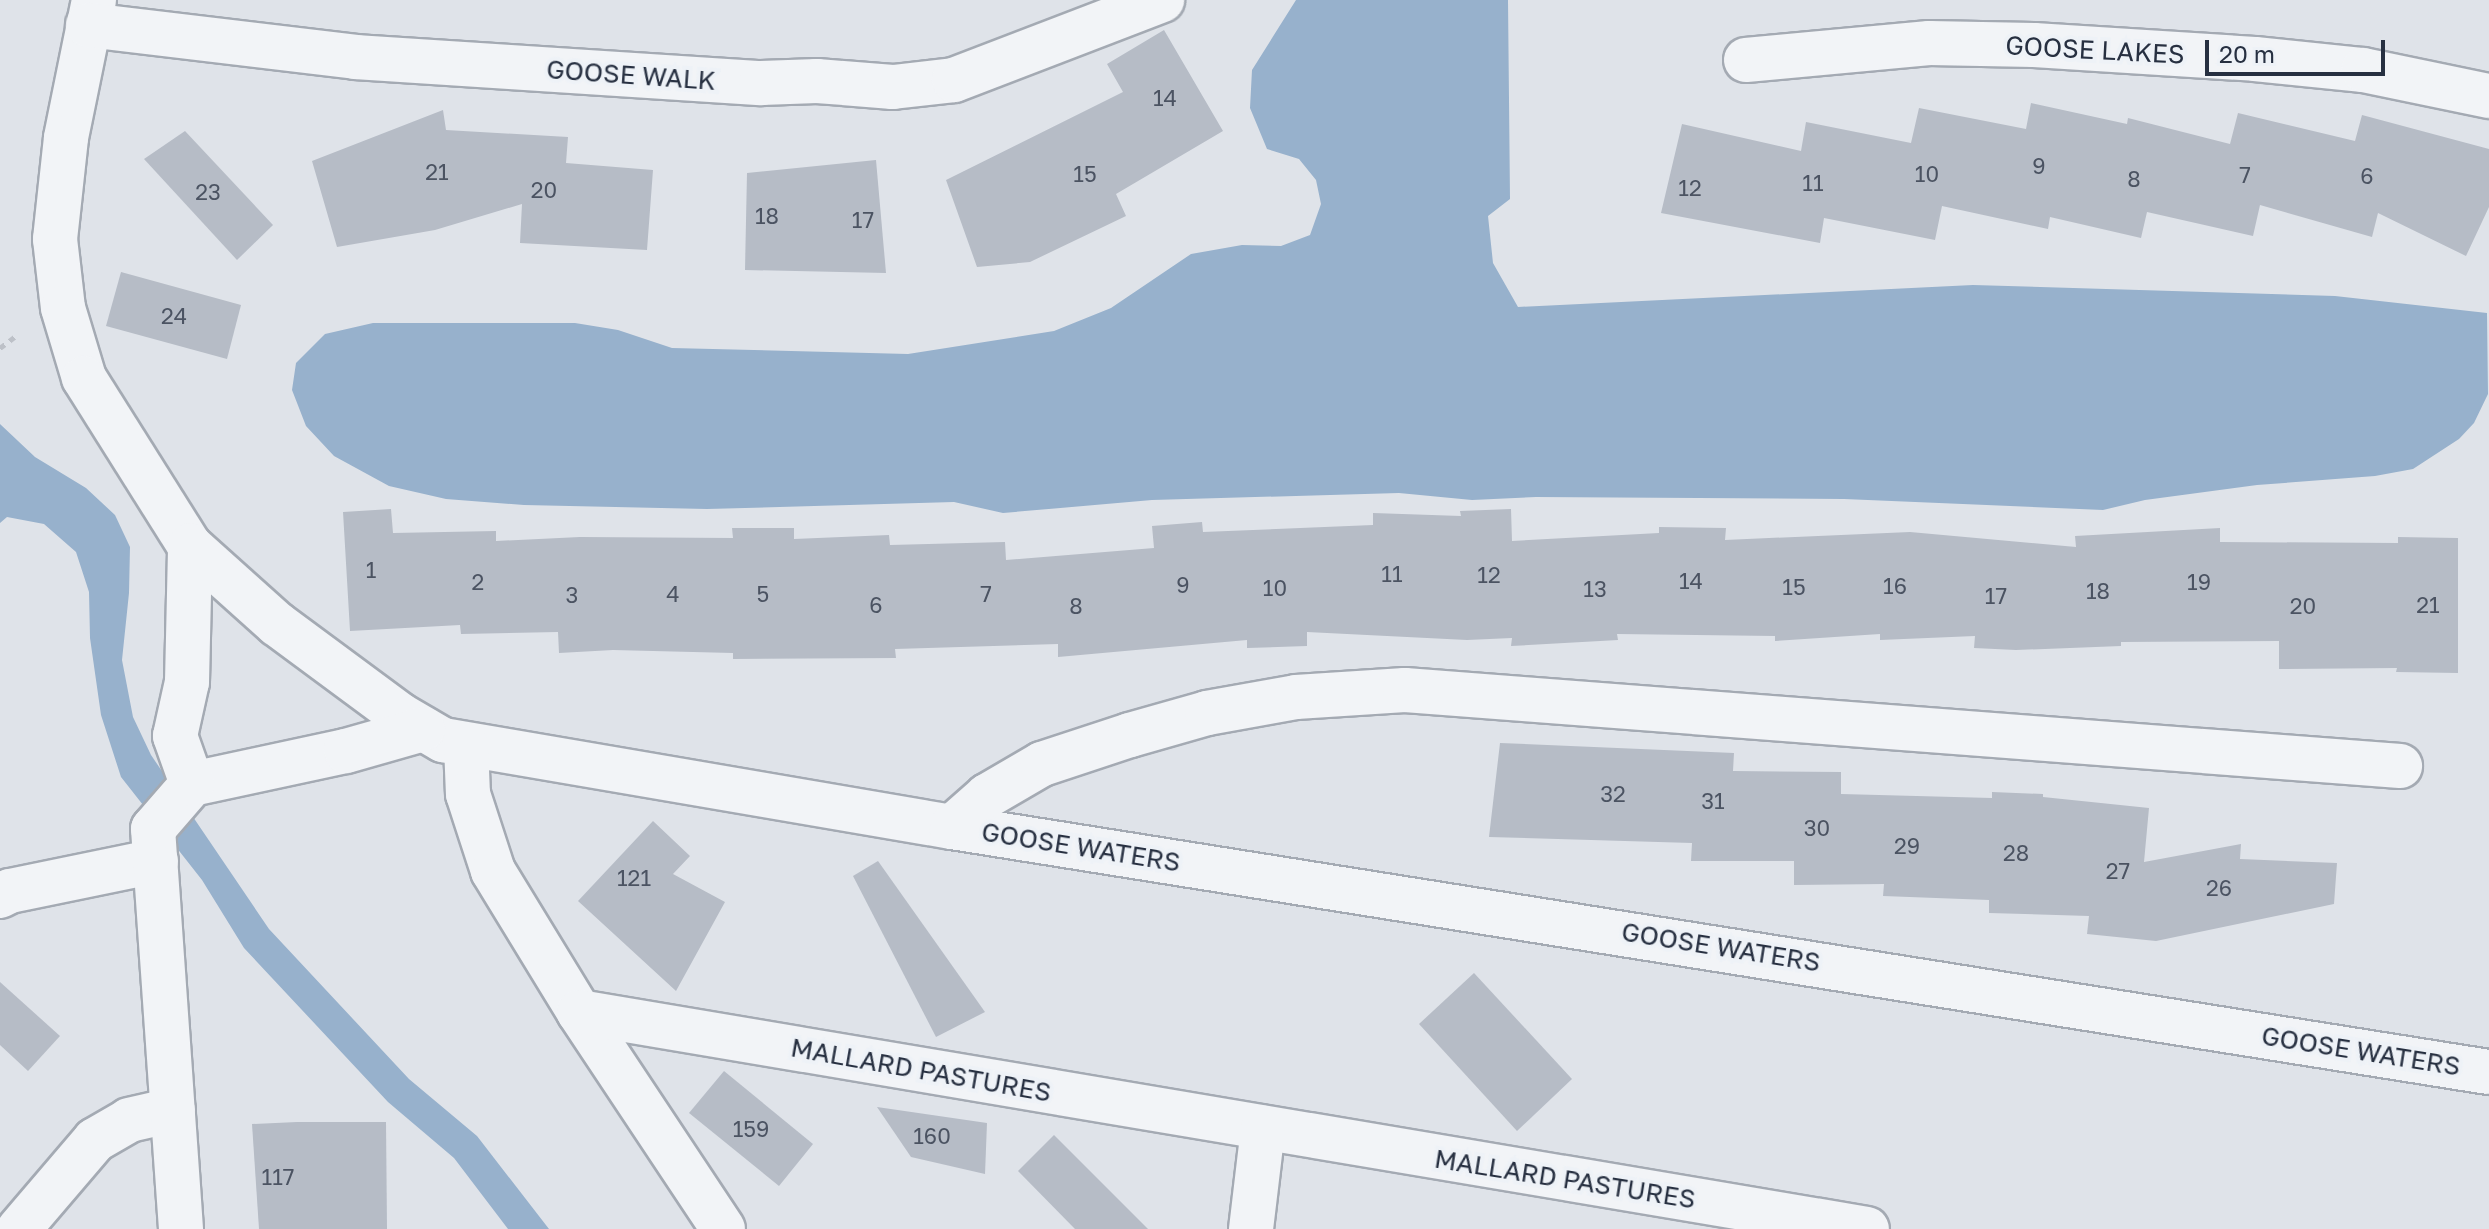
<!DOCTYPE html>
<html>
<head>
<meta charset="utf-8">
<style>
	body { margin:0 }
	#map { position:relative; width:2489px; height:1229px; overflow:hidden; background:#dfe3e9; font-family:"Golos Text",sans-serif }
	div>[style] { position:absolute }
	.water>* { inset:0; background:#97b1cc }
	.building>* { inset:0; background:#b6bcc6 }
	.path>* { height:5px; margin-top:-2.5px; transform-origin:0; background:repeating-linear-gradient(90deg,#bdc1c8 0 6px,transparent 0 12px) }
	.roads { filter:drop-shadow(2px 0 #a4aab3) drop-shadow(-2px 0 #a4aab3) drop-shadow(0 2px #a4aab3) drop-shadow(0 -2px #a4aab3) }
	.minor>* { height:44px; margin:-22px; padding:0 22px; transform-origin:22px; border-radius:22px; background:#f2f4f7 }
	span { translate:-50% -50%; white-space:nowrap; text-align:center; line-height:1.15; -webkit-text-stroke:8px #eef2f7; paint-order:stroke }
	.number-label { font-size:22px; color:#4b5362 }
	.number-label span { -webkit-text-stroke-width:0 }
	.street-label { font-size:26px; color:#273041 }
	.scale { position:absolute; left:2205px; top:40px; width:180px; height:36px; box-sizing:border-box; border:4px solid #273041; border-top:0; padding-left:10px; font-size:24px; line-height:28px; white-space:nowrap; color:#273041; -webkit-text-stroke:6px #eef2f7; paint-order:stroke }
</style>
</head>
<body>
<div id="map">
	<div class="water">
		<i style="clip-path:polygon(1296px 0,1508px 0,1510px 199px,1488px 216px,1493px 263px,1518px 307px,1973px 285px,2335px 296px,2487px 313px,2488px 394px,2474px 423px,2459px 439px,2413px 469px,2375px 476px,2257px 485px,2145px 500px,2103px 510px,1844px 499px,1536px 497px,1472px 500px,1399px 493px,1152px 500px,1003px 513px,954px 502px,707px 509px,524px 505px,446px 499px,389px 486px,334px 456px,306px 426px,292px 390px,296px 363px,325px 334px,373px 323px,575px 323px,618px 330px,672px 348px,908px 354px,1054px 331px,1111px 308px,1191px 254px,1242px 245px,1281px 246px,1310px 235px,1321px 204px,1316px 180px,1299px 159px,1267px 149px,1250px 108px,1252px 70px)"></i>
		<i style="clip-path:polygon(0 424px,35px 457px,86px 488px,115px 515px,130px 547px,129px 593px,122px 660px,133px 717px,151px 755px,269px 929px,409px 1079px,477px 1136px,549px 1229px,508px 1229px,454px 1158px,388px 1102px,244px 948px,202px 880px,121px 777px,101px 715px,90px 638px,89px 592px,76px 552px,44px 524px,7px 517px,0 523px)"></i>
	</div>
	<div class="building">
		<i style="clip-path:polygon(1164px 30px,1223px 131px,1116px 194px,1126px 216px,1030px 262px,977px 267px,946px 180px,1123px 92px,1107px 64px)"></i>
		<i style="clip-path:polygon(2031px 103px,2127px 124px,2128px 118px,2230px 144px,2238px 113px,2355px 141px,2362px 115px,2489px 149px,2489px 207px,2466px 256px,2378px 213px,2372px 237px,2260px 205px,2253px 236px,2147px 212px,2141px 238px,2050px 217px,2048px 229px,1942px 206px,1935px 240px,1824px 218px,1820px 243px,1661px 213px,1682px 124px,1801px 151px,1806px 122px,1911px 143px,1919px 108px,2026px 129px)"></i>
		<i style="clip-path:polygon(443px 110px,446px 130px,568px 137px,566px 163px,653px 170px,647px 250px,520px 243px,522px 204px,435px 230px,337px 247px,312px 161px)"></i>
		<i style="clip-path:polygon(185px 131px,273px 225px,237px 260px,144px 159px)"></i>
		<i style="clip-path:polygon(876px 160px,886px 273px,745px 270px,747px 173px)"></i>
		<i style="clip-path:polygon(121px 272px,241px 305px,227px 359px,106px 326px)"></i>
		<i style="clip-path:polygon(391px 509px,393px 533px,496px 531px,496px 541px,580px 537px,733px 538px,732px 528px,794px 528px,794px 539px,889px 535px,890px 545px,1005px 542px,1006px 560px,1154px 548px,1152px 526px,1202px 522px,1203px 532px,1373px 525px,1373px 513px,1461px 516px,1460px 511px,1511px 509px,1512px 541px,1659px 533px,1659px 527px,1726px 528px,1725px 540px,1910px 532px,2076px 547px,2075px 536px,2220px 528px,2220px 542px,2398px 543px,2398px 537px,2458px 538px,2458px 673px,2396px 672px,2397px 668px,2279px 669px,2279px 641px,2121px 642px,2121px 646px,2016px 650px,1974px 648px,1975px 636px,1880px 640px,1880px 634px,1775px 641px,1775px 636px,1617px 634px,1618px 640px,1511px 646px,1512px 638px,1467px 640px,1307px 632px,1307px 646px,1247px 648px,1247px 640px,1058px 657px,1058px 644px,895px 649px,896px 658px,733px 659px,733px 653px,613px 650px,559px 653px,558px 632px,461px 634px,460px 625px,350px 631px,343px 512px)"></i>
		<i style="clip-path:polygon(1500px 743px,1734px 753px,1733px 771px,1841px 772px,1841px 794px,1992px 798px,1992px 792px,2043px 794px,2043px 797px,2149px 808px,2144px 862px,2241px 844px,2240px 859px,2337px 863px,2334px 904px,2156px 941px,2087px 934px,2089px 916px,1989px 913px,1989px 900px,1883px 896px,1884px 884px,1794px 885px,1794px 861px,1691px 861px,1692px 843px,1489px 837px)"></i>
		<i style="clip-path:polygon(653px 821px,690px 856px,673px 874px,725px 902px,676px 991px,578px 901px)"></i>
		<i style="clip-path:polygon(878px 861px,985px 1012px,936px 1037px,853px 876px)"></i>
		<i style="clip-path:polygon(1474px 973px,1572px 1079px,1517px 1131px,1419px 1024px)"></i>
		<i style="clip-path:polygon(0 982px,60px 1036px,28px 1071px,0 1045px)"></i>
		<i style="clip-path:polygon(724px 1071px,813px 1144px,779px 1186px,689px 1113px)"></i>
		<i style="clip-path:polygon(877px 1107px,987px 1123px,985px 1174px,911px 1157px)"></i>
		<i style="clip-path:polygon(297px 1122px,386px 1122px,387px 1229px,259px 1229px,252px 1124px)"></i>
		<i style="clip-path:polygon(1054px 1135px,1148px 1229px,1075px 1229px,1018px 1171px)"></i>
	</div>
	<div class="path">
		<i style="left:0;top:348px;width:21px;rotate:-37deg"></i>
	</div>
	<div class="roads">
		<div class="minor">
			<i style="left:94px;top:0;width:141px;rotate:101.5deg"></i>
			<i style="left:66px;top:138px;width:102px;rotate:96.2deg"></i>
			<i style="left:55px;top:239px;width:69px;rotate:83.4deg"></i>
			<i style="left:63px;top:308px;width:73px;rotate:73.3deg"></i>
			<i style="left:84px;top:378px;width:199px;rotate:57.8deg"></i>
			<i style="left:190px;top:546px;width:117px;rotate:41.9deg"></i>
			<i style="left:277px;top:624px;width:153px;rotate:36.5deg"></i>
			<i style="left:400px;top:715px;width:50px;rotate:30.2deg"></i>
			<i style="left:443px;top:740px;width:516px;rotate:9.7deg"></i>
			<i style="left:952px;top:827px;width:1556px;rotate:9.06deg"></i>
			<i style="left:88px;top:25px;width:269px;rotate:6.8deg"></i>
			<i style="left:355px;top:57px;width:407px;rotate:3.7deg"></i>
			<i style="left:761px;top:83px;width:56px;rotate:-2deg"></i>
			<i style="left:817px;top:81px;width:76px;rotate:4.5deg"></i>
			<i style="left:893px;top:87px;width:61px;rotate:-6.5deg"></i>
			<i style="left:954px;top:80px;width:223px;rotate:-21deg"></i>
			<i style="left:1746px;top:60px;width:184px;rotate:-5.3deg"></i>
			<i style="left:1929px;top:43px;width:105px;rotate:1.1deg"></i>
			<i style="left:2034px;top:45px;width:221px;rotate:3.6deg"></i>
			<i style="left:2255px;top:59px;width:109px;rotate:5.8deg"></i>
			<i style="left:2363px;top:70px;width:129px;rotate:11.7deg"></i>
			<i style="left:466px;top:745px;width:49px;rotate:87.7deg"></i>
			<i style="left:468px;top:794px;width:81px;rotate:72deg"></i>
			<i style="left:493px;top:871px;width:165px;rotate:58.6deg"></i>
			<i style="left:579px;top:1012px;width:260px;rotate:56.4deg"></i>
			<i style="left:192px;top:784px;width:157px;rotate:-12.1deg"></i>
			<i style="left:346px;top:751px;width:80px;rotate:-15.9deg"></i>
			<i style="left:952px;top:827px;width:47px;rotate:-41.5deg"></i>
			<i style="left:987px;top:796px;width:64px;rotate:-30.2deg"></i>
			<i style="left:1042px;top:764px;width:93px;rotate:-18.2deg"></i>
			<i style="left:1130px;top:735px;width:80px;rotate:-15.9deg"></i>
			<i style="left:1207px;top:713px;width:90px;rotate:-10.2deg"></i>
			<i style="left:1296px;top:697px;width:109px;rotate:-3.7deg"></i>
			<i style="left:1405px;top:690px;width:998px;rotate:4.37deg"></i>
			<i style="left:0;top:896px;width:11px;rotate:-27deg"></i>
			<i style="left:10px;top:891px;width:149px;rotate:-11.6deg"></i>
			<i style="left:579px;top:1012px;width:1306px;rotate:9.56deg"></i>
			<i style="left:19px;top:1229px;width:117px;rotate:-49.5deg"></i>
			<i style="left:95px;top:1140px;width:39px;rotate:-30deg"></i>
			<i style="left:129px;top:1120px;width:45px;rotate:-12.8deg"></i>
			<i style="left:181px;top:1229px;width:401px;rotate:-94deg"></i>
			<i style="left:153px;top:829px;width:60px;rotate:-49.1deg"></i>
			<i style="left:192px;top:784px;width:51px;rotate:-109.5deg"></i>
			<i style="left:175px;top:736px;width:55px;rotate:-77.5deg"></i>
			<i style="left:187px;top:682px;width:136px;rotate:-88.7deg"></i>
			<i style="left:1251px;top:1229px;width:102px;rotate:-83.2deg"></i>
		</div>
	</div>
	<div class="number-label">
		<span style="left:1165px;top:98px">14</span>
		<span style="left:2039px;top:166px">9</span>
		<span style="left:437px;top:172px">21</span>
		<span style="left:1085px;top:174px">15</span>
		<span style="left:1927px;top:174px">10</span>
		<span style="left:2245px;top:175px">7</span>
		<span style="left:2367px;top:176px">6</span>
		<span style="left:2134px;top:179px">8</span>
		<span style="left:1813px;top:183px">11</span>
		<span style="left:1690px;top:188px">12</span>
		<span style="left:544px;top:190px">20</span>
		<span style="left:208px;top:192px">23</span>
		<span style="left:767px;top:216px">18</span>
		<span style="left:863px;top:220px">17</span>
		<span style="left:174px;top:316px">24</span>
		<span style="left:371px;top:570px">1</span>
		<span style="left:1392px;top:574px">11</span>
		<span style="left:1489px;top:575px">12</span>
		<span style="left:1691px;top:581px">14</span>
		<span style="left:478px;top:582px">2</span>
		<span style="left:2199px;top:582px">19</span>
		<span style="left:1183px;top:585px">9</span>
		<span style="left:1895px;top:586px">16</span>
		<span style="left:1794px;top:587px">15</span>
		<span style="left:1275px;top:588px">10</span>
		<span style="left:1595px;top:589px">13</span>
		<span style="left:2098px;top:591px">18</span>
		<span style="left:673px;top:594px">4</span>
		<span style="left:763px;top:594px">5</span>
		<span style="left:986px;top:594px">7</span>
		<span style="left:572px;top:595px">3</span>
		<span style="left:1996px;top:596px">17</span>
		<span style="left:876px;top:605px">6</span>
		<span style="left:2428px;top:605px">21</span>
		<span style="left:1076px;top:606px">8</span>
		<span style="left:2303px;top:606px">20</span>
		<span style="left:1613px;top:794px">32</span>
		<span style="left:1713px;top:801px">31</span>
		<span style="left:1817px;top:828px">30</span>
		<span style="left:1907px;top:846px">29</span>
		<span style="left:2016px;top:853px">28</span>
		<span style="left:2118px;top:871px">27</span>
		<span style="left:634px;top:878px">121</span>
		<span style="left:2219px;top:888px">26</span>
		<span style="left:751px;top:1129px">159</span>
		<span style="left:932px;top:1136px">160</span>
		<span style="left:278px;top:1177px">117</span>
	</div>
	<div class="street-label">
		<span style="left:2095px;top:50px;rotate:3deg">GOOSE LAKES</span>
		<span style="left:631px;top:75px;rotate:4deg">GOOSE WALK</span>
		<span style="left:1081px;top:847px;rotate:9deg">GOOSE WATERS</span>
		<span style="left:1721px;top:947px;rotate:9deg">GOOSE WATERS</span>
		<span style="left:2361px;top:1051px;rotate:9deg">GOOSE WATERS</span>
		<span style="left:921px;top:1070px;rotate:10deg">MALLARD PASTURES</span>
		<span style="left:1565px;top:1179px;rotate:9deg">MALLARD PASTURES</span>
	</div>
	<div class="scale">20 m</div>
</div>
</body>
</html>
